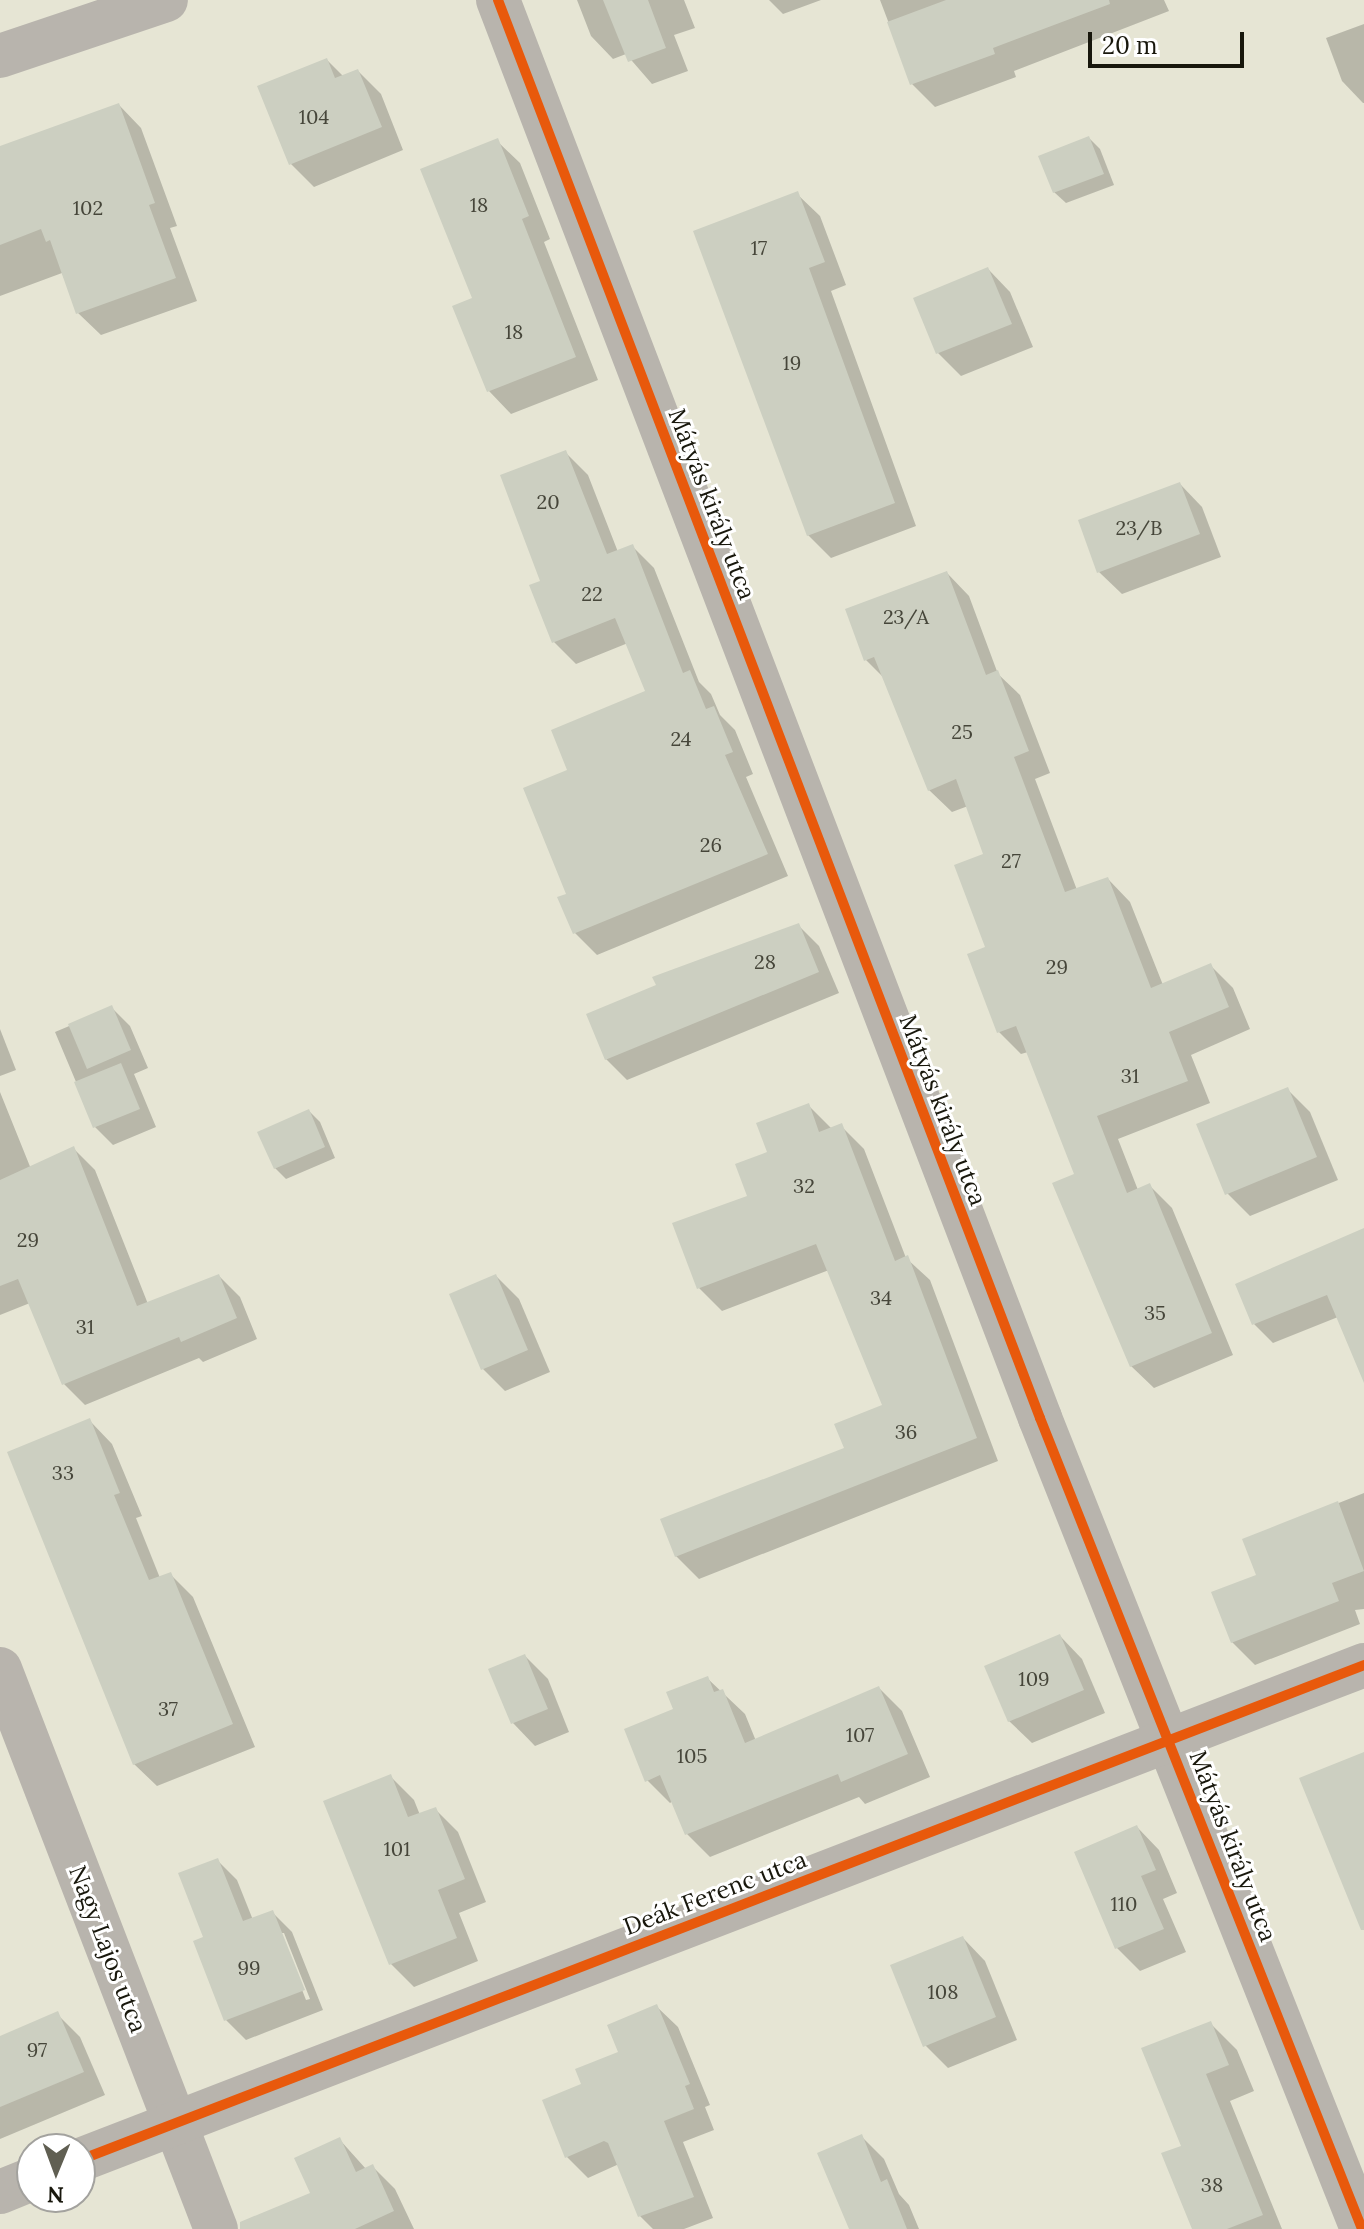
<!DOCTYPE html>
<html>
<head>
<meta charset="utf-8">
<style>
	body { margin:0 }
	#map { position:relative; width:1364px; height:2229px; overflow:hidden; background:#e6e5d4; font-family:Lora,serif }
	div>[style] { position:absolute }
	.shadow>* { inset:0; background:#0003 }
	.building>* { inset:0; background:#cccfc1 }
	.minor>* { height:44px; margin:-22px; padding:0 22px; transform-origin:22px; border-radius:22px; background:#b8b4ad }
	.cycleway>* { height:10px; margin:-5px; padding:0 5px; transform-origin:5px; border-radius:5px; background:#e8590c }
	span { translate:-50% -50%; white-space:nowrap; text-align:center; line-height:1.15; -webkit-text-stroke:6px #fff; paint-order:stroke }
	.number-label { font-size:20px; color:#46463a }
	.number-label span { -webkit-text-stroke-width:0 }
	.street-label { font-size:24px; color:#18170c }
	.north { position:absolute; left:16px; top:2133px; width:80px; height:80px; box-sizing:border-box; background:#fff; border:2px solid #a3a29e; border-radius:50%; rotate:181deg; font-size:22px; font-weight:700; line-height:32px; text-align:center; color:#18170c }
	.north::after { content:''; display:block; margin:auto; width:28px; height:36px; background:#605f52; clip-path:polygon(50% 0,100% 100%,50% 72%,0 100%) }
	.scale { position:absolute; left:1088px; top:32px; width:156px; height:36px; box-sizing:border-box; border:4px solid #18170c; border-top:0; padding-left:10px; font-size:24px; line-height:28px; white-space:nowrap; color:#18170c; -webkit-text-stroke:6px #fff; paint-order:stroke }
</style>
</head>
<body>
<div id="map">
	<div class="shadow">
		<i style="clip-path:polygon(577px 0,684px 0,695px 28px,674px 35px,688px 71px,652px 84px,626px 54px,613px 59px,591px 36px)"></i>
		<i style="clip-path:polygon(769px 0,821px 0,783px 14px)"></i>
		<i style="clip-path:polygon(880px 0,1164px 0,1169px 11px,1014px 71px,1016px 77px,935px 107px,912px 84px)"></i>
		<i style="clip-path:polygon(1364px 24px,1364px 103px,1363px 103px,1342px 81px,1326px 38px)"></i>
		<i style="clip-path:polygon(327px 60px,344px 77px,358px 71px,381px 94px,403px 150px,314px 187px,291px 164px)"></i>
		<i style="clip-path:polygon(119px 105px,141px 128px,177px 226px,170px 228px,197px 301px,101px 335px,78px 313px,62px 273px,0 296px,0 148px)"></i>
		<i style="clip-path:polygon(1089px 138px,1100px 149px,1114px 185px,1066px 203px,1054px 192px)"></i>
		<i style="clip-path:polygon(497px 141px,520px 163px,550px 239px,544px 242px,598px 380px,511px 414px,489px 391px,474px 299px)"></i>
		<i style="clip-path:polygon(797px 194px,820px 216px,846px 285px,831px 291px,916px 526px,831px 558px,808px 535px)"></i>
		<i style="clip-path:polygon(988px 269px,1010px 292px,1033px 347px,961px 376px,938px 353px)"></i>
		<i style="clip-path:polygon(566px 453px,588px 475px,618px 552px,632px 546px,654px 568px,699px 682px,711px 694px,720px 715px,735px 730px,753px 774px,746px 777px,788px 876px,597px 955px,575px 933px,569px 895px,570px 771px,647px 692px,628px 643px,576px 664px,554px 642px,542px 582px)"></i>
		<i style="clip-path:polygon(1180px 484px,1202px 507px,1221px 557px,1122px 594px,1099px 572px)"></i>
		<i style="clip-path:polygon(947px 573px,969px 596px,998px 674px,1020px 695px,1050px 773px,1035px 779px,1077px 890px,1108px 879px,1130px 902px,1163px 985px,1210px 965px,1233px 988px,1250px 1029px,1191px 1055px,1210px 1103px,1118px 1139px,1138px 1190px,1150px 1186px,1172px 1208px,1233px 1355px,1154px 1388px,1131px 1366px,1077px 1175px,1028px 1052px,1021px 1054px,999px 1032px,988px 949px,986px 856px,968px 806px,952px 812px,929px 790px,885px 679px,866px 660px)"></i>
		<i style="clip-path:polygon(798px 925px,819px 946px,839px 993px,627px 1080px,606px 1059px)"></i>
		<i style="clip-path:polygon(112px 1008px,130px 1026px,148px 1068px,134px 1074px,156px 1127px,113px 1145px,95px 1127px,55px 1032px)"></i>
		<i style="clip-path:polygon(0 1029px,16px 1070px,0 1076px)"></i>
		<i style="clip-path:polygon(1287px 1089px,1310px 1112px,1338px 1180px,1250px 1216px,1227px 1193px)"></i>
		<i style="clip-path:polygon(0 1092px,31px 1169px,74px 1149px,95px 1170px,148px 1304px,219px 1276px,240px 1297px,257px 1339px,203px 1362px,199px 1358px,85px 1405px,64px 1384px,30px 1303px,0 1315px)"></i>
		<i style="clip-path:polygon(808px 1105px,832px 1129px,841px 1126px,864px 1149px,906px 1258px,930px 1280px,998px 1461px,699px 1579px,676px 1556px,847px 1449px,884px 1406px,829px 1270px,722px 1311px,699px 1288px,770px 1153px)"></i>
		<i style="clip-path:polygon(309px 1111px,320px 1122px,335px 1158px,286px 1179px,275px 1168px)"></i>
		<i style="clip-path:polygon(1364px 1237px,1364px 1358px,1338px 1317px,1273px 1343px,1254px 1324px)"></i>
		<i style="clip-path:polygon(496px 1276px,519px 1299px,550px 1372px,505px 1391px,482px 1368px)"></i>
		<i style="clip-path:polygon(90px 1421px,112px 1444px,142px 1516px,136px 1518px,160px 1578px,170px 1574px,193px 1597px,255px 1747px,157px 1786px,134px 1764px)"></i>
		<i style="clip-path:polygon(1364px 1493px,1364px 1609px,1355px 1610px,1360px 1624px,1255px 1665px,1232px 1642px,1259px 1576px,1245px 1540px)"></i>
		<i style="clip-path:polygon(1060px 1636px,1082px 1659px,1105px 1713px,1032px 1743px,1009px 1721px)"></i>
		<i style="clip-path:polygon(525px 1656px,548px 1679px,569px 1732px,535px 1746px,513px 1723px)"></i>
		<i style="clip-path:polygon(707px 1678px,745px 1714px,756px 1741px,879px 1688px,902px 1711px,930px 1777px,865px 1804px,859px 1797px,710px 1857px,687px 1834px,673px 1801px,670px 1803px,647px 1780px,675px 1710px)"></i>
		<i style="clip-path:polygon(391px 1777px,414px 1800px,420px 1815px,435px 1809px,458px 1832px,486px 1902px,459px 1913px,478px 1961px,414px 1987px,391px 1964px)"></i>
		<i style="clip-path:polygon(1137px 1827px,1159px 1850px,1177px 1893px,1163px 1899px,1186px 1952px,1140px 1971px,1117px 1948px)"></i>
		<i style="clip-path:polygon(evenodd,217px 1860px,237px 1880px,253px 1920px,272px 1912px,292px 1932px,323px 2010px,246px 2040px,226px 2020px,195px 1942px,205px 1938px,217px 1860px,280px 1933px,284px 1933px,310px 1999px,306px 2000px,280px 1933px)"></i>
		<i style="clip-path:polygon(963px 1938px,985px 1961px,1017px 2040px,948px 2068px,925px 2045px)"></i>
		<i style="clip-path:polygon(656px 2006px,678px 2027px,710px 2105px,705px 2107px,714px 2130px,683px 2142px,713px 2218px,684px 2229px,653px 2229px,640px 2216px,619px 2164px,588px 2178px,567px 2157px,584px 2085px,621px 2053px)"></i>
		<i style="clip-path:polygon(57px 2014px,80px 2037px,105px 2095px,0 2139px,0 2038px)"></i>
		<i style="clip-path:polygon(1211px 2024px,1237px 2050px,1254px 2091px,1230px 2101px,1282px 2229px,1194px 2229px,1183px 2147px)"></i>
		<i style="clip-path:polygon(862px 2137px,884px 2159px,899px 2194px,909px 2205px,919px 2229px,851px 2229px)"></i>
		<i style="clip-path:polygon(340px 2140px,366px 2169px,372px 2166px,395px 2189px,414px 2229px,309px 2229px,312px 2194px)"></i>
	</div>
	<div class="building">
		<i style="clip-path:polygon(603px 0,648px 0,666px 48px,628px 62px)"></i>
		<i style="clip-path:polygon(946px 0,1109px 0,1110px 4px,993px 48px,995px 54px,910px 85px,887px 22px)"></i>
		<i style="clip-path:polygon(327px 58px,335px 78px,358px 69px,382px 127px,289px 165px,257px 86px)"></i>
		<i style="clip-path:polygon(119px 103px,155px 203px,149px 205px,176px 278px,76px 314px,50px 240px,46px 242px,41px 229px,0 245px,0 146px)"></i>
		<i style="clip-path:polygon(1089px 136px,1104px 174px,1053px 193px,1038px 156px)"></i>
		<i style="clip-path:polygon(498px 138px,529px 216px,522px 219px,576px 357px,487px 392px,452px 306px,472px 298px,420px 169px)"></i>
		<i style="clip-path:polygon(798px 191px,825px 262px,809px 268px,895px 503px,807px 536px,693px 231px)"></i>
		<i style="clip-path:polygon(988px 267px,1012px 324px,936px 354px,913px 298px)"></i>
		<i style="clip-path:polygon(566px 450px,607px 554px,633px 544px,683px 673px,690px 670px,706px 709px,714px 706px,733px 752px,725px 755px,768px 854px,573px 934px,557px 897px,566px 894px,523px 788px,567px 770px,551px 730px,645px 691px,615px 618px,552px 643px,529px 585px,540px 581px,500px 475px)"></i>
		<i style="clip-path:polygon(1180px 482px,1200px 534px,1097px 573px,1078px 520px)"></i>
		<i style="clip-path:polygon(947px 571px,986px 675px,998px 670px,1029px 751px,1014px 757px,1065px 892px,1108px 877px,1151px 988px,1211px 963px,1229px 1007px,1169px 1032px,1188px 1081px,1097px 1116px,1127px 1193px,1150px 1183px,1212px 1333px,1130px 1367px,1052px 1183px,1074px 1174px,1016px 1026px,997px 1033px,967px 954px,985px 947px,954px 865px,983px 854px,956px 779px,928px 791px,874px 657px,864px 661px,845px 609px)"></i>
		<i style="clip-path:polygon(799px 923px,819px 972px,605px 1060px,586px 1014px,656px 985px,652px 977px)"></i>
		<i style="clip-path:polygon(112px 1005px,131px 1050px,87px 1069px,68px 1024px)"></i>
		<i style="clip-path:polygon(121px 1063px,140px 1109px,93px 1128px,74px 1082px)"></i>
		<i style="clip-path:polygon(1288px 1087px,1317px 1157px,1225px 1195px,1196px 1124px)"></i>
		<i style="clip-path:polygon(809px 1103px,819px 1132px,842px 1123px,895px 1261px,908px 1255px,977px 1438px,675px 1557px,660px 1519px,844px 1448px,834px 1424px,882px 1405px,816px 1244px,697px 1289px,672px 1223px,747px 1196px,735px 1164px,767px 1152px,756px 1123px)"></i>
		<i style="clip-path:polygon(309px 1109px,325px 1147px,274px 1169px,257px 1132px)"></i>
		<i style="clip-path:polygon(74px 1146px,137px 1306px,219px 1274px,237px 1318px,181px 1342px,179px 1337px,62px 1385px,18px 1279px,0 1286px,0 1180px)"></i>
		<i style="clip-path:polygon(1364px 1228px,1364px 1383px,1327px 1295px,1252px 1325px,1235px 1284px)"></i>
		<i style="clip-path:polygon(496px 1274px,528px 1350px,481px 1370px,449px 1294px)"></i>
		<i style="clip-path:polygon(90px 1418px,120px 1493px,114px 1495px,149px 1580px,171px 1572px,233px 1724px,133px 1765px,7px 1452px)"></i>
		<i style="clip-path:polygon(1338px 1501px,1364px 1571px,1332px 1583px,1339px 1601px,1231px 1643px,1211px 1592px,1256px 1575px,1242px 1539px)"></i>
		<i style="clip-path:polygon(1060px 1634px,1084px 1690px,1008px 1722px,984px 1666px)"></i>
		<i style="clip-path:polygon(525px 1654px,548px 1709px,511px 1724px,488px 1669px)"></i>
		<i style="clip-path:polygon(708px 1676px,714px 1692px,723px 1689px,745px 1743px,879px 1686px,908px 1754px,841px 1782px,838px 1774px,685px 1835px,660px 1775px,645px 1782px,624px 1729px,673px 1709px,666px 1692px)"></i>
		<i style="clip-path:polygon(1364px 1752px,1364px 1930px,1361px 1930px,1299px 1778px)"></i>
		<i style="clip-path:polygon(391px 1774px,408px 1817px,436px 1807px,465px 1879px,438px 1890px,457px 1938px,389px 1965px,323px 1801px)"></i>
		<i style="clip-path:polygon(1137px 1825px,1156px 1870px,1141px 1876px,1164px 1929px,1115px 1949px,1074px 1852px)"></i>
		<i style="clip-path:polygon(218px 1858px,243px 1921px,273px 1910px,305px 1990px,224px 2021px,193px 1941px,203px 1937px,178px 1873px)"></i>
		<i style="clip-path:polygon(963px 1936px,996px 2017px,923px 2047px,890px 1965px)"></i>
		<i style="clip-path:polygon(657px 2004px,690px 2084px,685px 2086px,694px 2109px,664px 2121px,694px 2197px,638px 2217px,608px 2143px,604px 2141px,565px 2158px,542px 2100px,581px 2084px,575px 2069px,618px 2052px,607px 2025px)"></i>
		<i style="clip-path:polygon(58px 2011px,84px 2072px,0 2107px,0 2036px)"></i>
		<i style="clip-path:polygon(1211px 2021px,1229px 2065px,1206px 2074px,1263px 2215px,1227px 2229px,1192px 2229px,1161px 2153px,1181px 2146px,1141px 2048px)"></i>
		<i style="clip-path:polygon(862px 2134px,881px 2182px,887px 2179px,907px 2229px,849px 2229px,817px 2153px)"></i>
		<i style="clip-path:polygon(340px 2137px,356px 2172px,373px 2164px,394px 2211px,355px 2229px,240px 2229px,240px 2222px,310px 2193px,294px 2158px)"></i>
	</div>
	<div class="minor">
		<i style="left:498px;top:0;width:1518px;rotate:69.08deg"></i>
		<i style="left:1040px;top:1418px;width:873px;rotate:68.34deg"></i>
		<i style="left:0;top:56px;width:175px;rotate:-18.6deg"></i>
		<i style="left:0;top:1669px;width:600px;rotate:68.91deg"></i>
		<i style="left:80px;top:2160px;width:1376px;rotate:-21.08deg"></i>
		<i style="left:0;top:2192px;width:35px;rotate:-22deg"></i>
	</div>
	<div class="cycleway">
		<i style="left:498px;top:0;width:1518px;rotate:69.08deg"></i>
		<i style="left:1040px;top:1418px;width:873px;rotate:68.34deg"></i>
		<i style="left:80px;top:2160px;width:1376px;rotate:-21.08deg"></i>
	</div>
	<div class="number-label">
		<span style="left:314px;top:116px">104</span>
		<span style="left:479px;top:204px">18</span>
		<span style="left:88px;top:207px">102</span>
		<span style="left:759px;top:247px">17</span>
		<span style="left:514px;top:331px">18</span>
		<span style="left:792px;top:362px">19</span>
		<span style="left:548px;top:501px">20</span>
		<span style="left:1139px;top:527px">23/B</span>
		<span style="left:592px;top:593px">22</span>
		<span style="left:906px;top:616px">23/A</span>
		<span style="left:962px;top:731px">25</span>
		<span style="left:681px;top:738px">24</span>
		<span style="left:711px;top:844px">26</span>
		<span style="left:1011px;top:860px">27</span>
		<span style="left:765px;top:961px">28</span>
		<span style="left:1057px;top:966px">29</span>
		<span style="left:1130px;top:1075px">31</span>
		<span style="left:804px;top:1185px">32</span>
		<span style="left:28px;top:1239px">29</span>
		<span style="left:881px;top:1297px">34</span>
		<span style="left:1155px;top:1312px">35</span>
		<span style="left:85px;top:1326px">31</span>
		<span style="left:906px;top:1431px">36</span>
		<span style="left:63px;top:1472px">33</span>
		<span style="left:1034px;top:1678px">109</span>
		<span style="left:168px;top:1708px">37</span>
		<span style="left:860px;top:1734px">107</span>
		<span style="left:692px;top:1755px">105</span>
		<span style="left:397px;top:1848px">101</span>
		<span style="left:1124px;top:1903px">110</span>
		<span style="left:249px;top:1967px">99</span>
		<span style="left:943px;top:1991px">108</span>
		<span style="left:37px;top:2049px">97</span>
		<span style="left:1212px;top:2184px">38</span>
	</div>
	<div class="street-label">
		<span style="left:712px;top:504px;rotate:69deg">Mátyás király utca</span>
		<span style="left:943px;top:1110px;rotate:69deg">Mátyás király utca</span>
		<span style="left:1233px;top:1846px;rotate:69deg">Mátyás király utca</span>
		<span style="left:715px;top:1893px;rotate:-21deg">Deák Ferenc utca</span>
		<span style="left:108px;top:1949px;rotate:69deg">Nagy Lajos utca</span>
	</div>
	<div class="north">N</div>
	<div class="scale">20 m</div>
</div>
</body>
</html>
